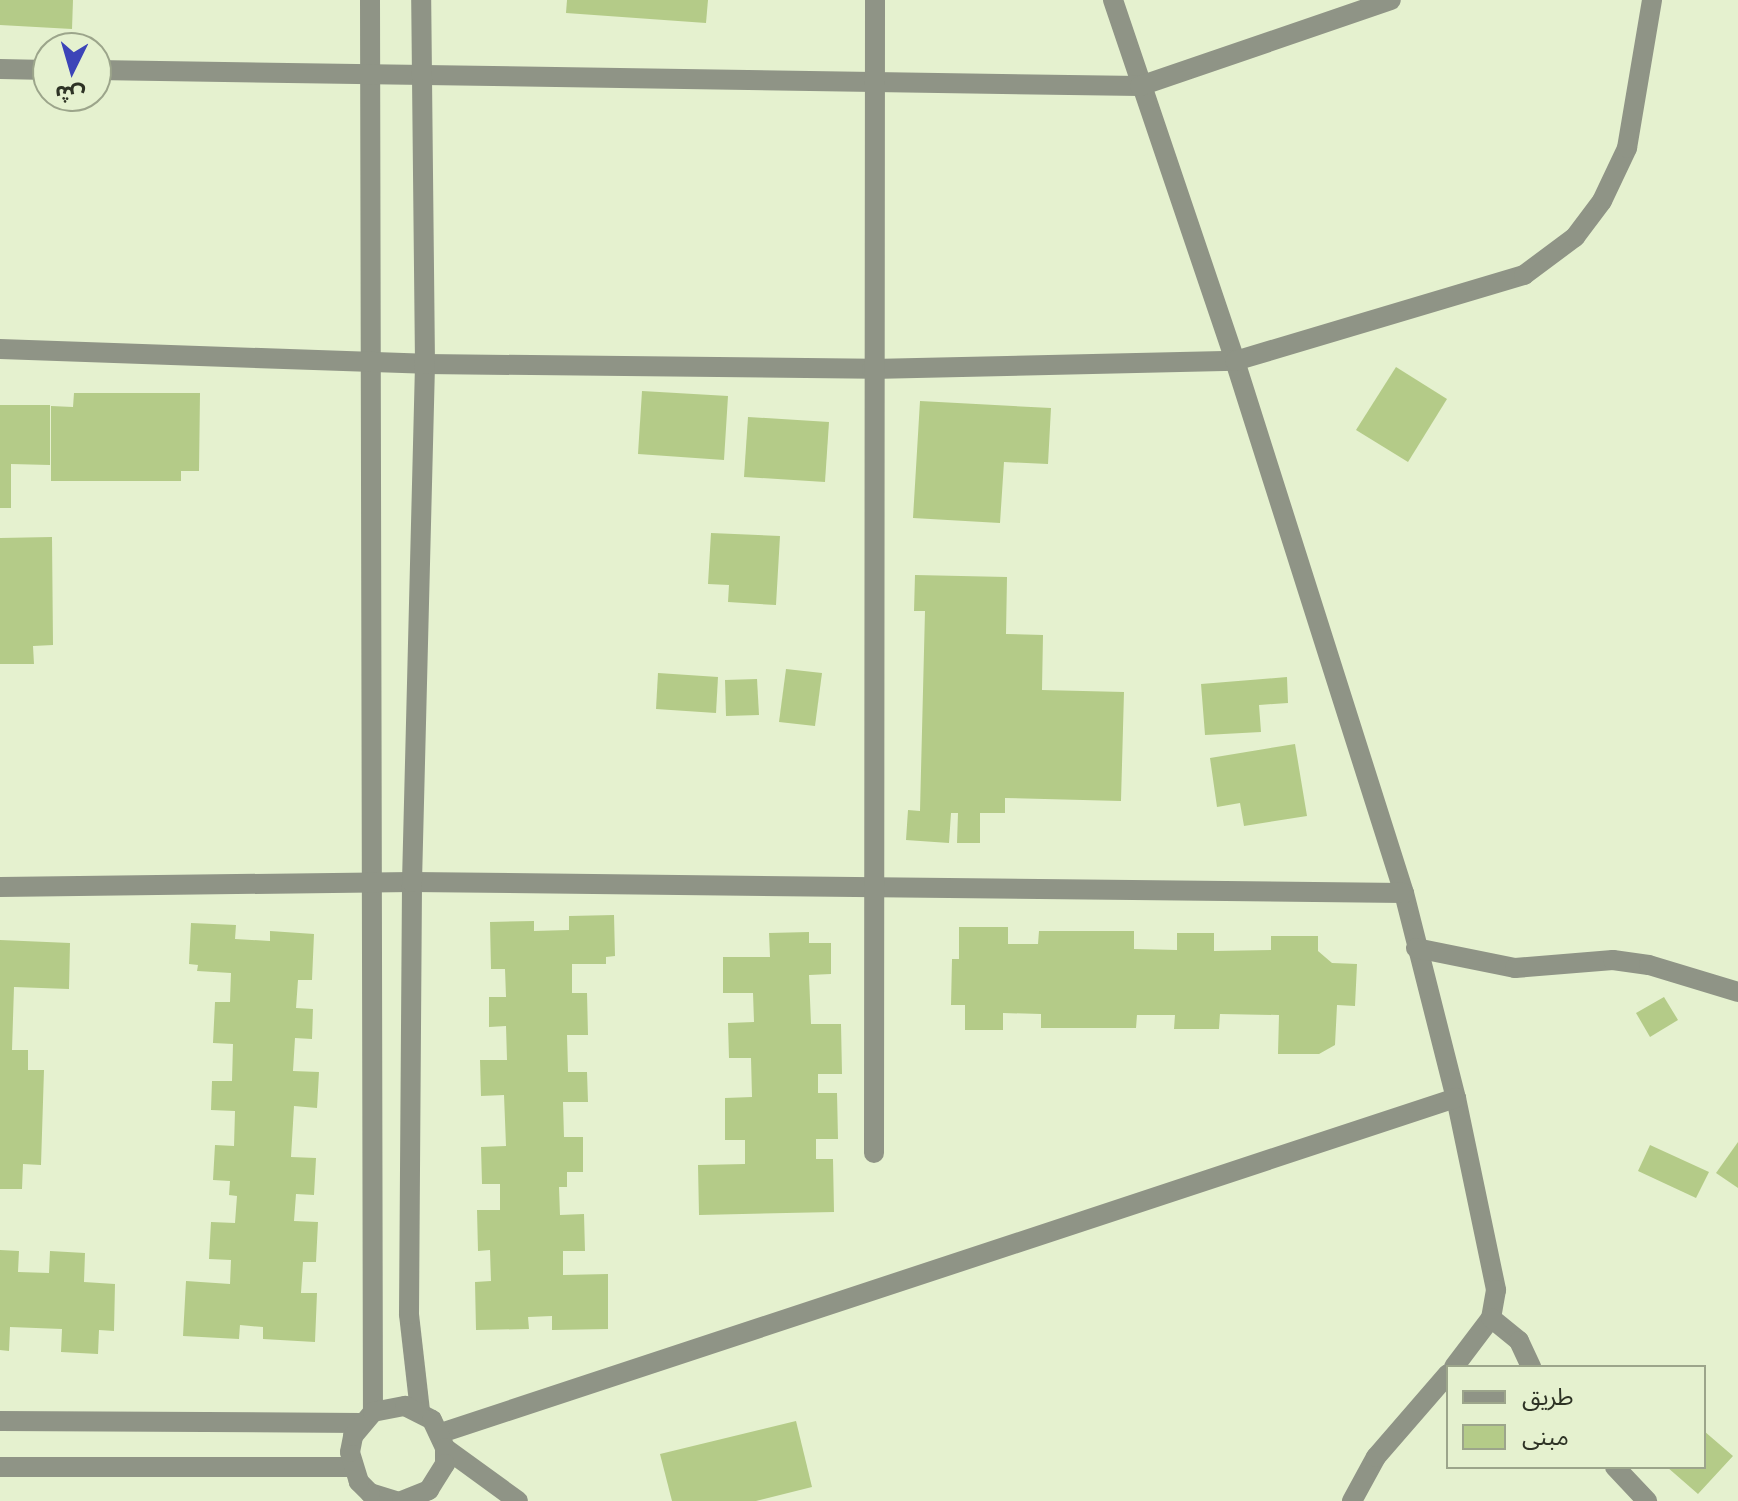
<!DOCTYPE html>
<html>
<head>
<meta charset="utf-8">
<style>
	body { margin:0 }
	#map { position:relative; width:1738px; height:1501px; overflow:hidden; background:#e5f1cf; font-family:"DM Sans","Noto Sans Arabic",sans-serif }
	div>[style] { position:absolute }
	.building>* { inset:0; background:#b4cb88 }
	.minor>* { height:20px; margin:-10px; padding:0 10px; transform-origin:10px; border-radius:10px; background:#8f9486 }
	span { translate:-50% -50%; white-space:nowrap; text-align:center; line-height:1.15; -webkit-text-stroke:6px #e5f1cf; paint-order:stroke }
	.legend { position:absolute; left:1446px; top:1365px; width:260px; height:104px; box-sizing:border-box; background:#e5f1cf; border:2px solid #9ca58b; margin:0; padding:10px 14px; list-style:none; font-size:24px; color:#2e3325 }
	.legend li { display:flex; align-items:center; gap:16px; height:40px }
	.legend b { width:40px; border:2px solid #9ca58b }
	.north { position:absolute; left:32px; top:32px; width:80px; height:80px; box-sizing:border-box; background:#e5f1cf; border:2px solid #9ca58b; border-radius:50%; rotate:185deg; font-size:22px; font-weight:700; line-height:32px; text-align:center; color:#2e3325 }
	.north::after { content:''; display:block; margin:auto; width:28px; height:36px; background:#3c44b8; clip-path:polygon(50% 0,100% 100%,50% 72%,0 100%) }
</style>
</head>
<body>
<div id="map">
	<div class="building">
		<i style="clip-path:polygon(0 0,73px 0,72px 29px,0 25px)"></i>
		<i style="clip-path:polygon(567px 0,708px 0,706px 23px,566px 13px)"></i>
		<i style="clip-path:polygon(1396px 367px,1447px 399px,1408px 462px,1356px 430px)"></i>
		<i style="clip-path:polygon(642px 391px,728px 396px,724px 460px,638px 454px)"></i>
		<i style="clip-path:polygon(74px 393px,200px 393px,199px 471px,181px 471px,181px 481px,51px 481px,51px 406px,73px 407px)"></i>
		<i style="clip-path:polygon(920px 401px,1051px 408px,1048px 464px,1004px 462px,1000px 523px,913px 518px)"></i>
		<i style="clip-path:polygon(0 405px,50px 405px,50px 465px,11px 464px,11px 508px,0 508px)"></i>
		<i style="clip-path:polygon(748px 417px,829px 422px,825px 482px,744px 477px)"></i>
		<i style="clip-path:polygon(711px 533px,780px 536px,776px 605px,728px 602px,729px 585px,708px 584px)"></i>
		<i style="clip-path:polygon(52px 537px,53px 645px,33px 646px,34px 664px,0 664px,0 538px)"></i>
		<i style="clip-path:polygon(915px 575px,1007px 577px,1006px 634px,1043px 635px,1042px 690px,1124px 692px,1121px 801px,1005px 798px,1005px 813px,980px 813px,980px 843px,957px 843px,958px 813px,951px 813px,949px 843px,906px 840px,908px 810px,920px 811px,925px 611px,914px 611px)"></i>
		<i style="clip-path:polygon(786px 669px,822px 673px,815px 726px,779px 722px)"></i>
		<i style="clip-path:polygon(658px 673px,718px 677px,716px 713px,656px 709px)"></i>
		<i style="clip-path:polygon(1287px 677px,1288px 703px,1259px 705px,1261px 732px,1205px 735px,1201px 684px)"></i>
		<i style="clip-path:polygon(757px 679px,759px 715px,726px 716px,725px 680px)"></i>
		<i style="clip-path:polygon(1295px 744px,1307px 816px,1244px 826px,1240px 803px,1217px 807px,1210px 758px)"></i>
		<i style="clip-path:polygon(614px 915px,615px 956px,606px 957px,606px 964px,572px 964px,572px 993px,587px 993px,588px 1035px,567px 1035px,568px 1072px,587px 1072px,588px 1102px,563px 1102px,564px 1137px,583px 1137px,583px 1172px,567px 1172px,567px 1187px,559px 1187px,560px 1215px,584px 1214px,585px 1251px,563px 1251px,563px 1275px,608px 1274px,608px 1329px,552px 1330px,552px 1316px,528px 1317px,529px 1329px,476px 1330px,475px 1282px,491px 1281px,490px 1250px,478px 1251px,477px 1210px,500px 1210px,500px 1184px,482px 1184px,481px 1147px,506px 1146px,504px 1095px,481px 1096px,480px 1060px,507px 1060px,506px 1026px,489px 1027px,489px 997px,506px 997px,505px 969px,491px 969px,490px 922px,534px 921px,534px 931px,569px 930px,569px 916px)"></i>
		<i style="clip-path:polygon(191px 923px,236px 925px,235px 939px,270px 941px,270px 931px,314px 934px,312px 980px,298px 980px,296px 1008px,313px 1009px,312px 1039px,295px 1038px,293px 1071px,319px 1072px,317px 1108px,294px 1106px,291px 1157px,316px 1158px,314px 1195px,296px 1194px,294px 1221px,318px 1222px,316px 1262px,303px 1262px,301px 1293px,317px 1293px,315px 1342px,263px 1339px,263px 1327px,240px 1325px,239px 1339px,183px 1336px,186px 1281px,230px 1284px,231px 1260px,209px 1259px,211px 1222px,235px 1223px,237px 1196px,229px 1195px,230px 1181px,213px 1180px,215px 1145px,234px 1146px,235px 1111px,211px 1110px,212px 1081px,232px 1081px,233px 1044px,213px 1043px,215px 1002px,230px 1002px,231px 973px,197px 971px,198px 965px,189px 964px)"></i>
		<i style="clip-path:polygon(959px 927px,1008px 927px,1008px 944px,1038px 944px,1039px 931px,1134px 931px,1134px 949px,1177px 950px,1177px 933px,1214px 933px,1214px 951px,1271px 950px,1271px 936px,1318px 936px,1318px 951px,1332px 963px,1357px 964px,1355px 1006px,1337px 1005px,1335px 1045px,1319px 1054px,1278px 1054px,1279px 1015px,1220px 1014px,1219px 1029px,1174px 1029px,1175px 1015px,1137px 1015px,1136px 1028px,1041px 1028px,1041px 1014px,1003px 1013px,1003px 1030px,965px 1030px,965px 1005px,951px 1005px,952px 959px,959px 959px)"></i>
		<i style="clip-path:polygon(809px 932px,809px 943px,831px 943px,831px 974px,809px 975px,811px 1024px,841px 1024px,842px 1074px,818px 1074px,818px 1093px,837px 1093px,838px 1139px,816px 1139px,816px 1159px,833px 1159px,834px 1212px,699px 1215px,698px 1165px,745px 1164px,745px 1140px,725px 1140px,725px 1098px,752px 1097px,751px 1058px,729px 1058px,728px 1023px,754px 1022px,753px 993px,723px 993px,723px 957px,770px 957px,769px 933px)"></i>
		<i style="clip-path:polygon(0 940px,70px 943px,69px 989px,14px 987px,12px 1050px,28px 1050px,28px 1070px,44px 1070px,41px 1165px,23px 1164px,22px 1189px,0 1189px)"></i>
		<i style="clip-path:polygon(1664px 997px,1678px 1020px,1650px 1037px,1636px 1013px)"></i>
		<i style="clip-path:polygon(1738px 1142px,1738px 1188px,1716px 1173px)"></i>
		<i style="clip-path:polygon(1650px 1145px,1709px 1172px,1696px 1198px,1638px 1171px)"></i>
		<i style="clip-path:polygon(0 1250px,19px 1251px,18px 1272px,49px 1273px,50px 1251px,85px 1253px,84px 1282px,115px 1284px,114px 1331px,99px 1330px,98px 1354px,61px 1352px,62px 1329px,10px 1327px,9px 1351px,0 1350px)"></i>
		<i style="clip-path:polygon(796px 1421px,812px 1487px,756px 1501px,672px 1501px,660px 1454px)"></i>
		<i style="clip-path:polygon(1704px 1431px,1733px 1456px,1698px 1494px,1667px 1467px,1704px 1467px)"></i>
	</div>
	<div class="minor">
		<i style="left:370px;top:0;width:1412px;rotate:89.88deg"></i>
		<i style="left:1113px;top:0;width:381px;rotate:71.3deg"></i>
		<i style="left:1235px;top:361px;width:558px;rotate:72.38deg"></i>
		<i style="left:1404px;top:893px;width:211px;rotate:75.8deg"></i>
		<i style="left:1456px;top:1098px;width:196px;rotate:78.2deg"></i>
		<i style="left:1496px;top:1290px;width:28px;rotate:100deg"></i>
		<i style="left:1491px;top:1318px;width:61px;rotate:127.1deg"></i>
		<i style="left:0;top:69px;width:48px;rotate:1.2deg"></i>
		<i style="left:96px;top:70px;width:1044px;rotate:0.88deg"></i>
		<i style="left:1140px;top:86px;width:265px;rotate:-18.9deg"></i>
		<i style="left:0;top:349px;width:425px;rotate:2deg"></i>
		<i style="left:425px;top:364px;width:447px;rotate:0.6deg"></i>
		<i style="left:872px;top:369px;width:363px;rotate:-1.3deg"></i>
		<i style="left:1235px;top:361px;width:302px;rotate:-16.6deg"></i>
		<i style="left:1524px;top:275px;width:64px;rotate:-36.7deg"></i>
		<i style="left:1575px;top:237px;width:45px;rotate:-53.1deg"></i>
		<i style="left:1602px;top:201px;width:59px;rotate:-64.7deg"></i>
		<i style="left:1627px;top:148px;width:150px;rotate:-80.4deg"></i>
		<i style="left:0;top:887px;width:412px;rotate:-0.7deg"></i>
		<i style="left:412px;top:882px;width:992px;rotate:0.64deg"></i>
		<i style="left:1416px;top:948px;width:101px;rotate:11.4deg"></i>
		<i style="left:1515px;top:968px;width:98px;rotate:-4.7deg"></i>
		<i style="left:1613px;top:960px;width:36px;rotate:8deg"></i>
		<i style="left:1649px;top:965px;width:93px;rotate:16.9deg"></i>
		<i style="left:874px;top:1153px;width:1153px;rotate:-89.95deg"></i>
		<i style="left:1491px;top:1318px;width:36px;rotate:39deg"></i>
		<i style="left:1519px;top:1341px;width:29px;rotate:65deg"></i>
		<i style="left:420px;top:1411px;width:98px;rotate:-96.5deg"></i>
		<i style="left:409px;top:1314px;width:432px;rotate:-89.6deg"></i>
		<i style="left:412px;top:882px;width:518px;rotate:-88.56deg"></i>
		<i style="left:425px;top:364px;width:364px;rotate:-90.6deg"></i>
		<i style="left:0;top:1421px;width:361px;rotate:0.3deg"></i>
		<i style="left:441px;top:1433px;width:1069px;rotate:-18.27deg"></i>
		<i style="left:445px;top:1448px;width:90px;rotate:36deg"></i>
		<i style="left:0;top:1467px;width:352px"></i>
		<i style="left:1615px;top:1467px;width:47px;rotate:46.7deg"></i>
		<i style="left:396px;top:1501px;width:27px;rotate:-163deg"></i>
		<i style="left:370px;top:1493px;width:16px;rotate:-135deg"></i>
		<i style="left:359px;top:1482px;width:31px;rotate:-107deg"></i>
		<i style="left:350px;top:1452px;width:16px;rotate:-79deg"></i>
		<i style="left:353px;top:1436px;width:31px;rotate:-50deg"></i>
		<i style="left:373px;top:1412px;width:33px;rotate:-11deg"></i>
		<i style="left:405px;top:1406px;width:30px;rotate:27deg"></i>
		<i style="left:432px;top:1420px;width:31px;rotate:65deg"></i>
		<i style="left:445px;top:1448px;width:16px;rotate:90deg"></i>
		<i style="left:445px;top:1464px;width:31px;rotate:122deg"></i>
		<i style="left:429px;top:1490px;width:29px;rotate:158deg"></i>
		<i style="left:1352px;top:1501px;width:50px;rotate:-61.4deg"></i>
		<i style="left:1376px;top:1457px;width:110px;rotate:-49.1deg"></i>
	</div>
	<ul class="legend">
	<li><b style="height:10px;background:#8f9486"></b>طريق</li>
	<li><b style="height:22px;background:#b4cb88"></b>مبنى</li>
	</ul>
	<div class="north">ش</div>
</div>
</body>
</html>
